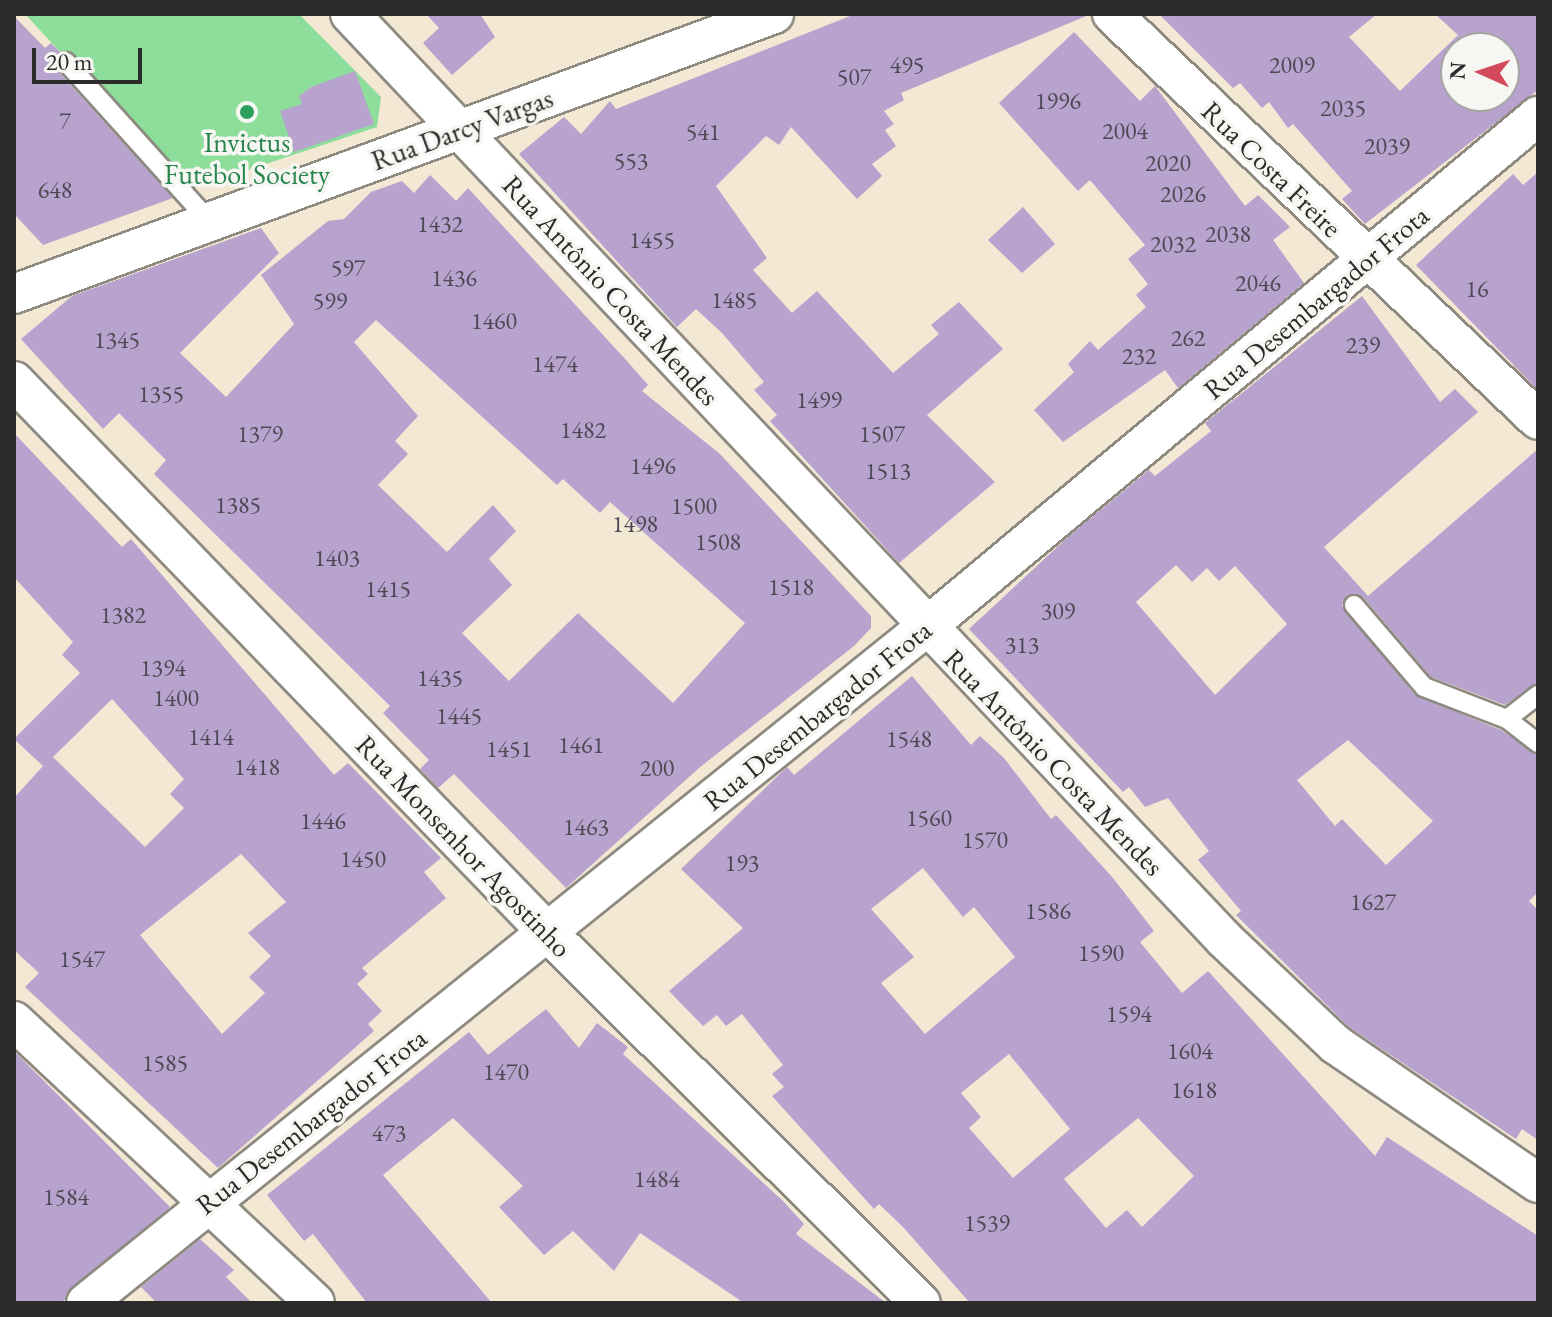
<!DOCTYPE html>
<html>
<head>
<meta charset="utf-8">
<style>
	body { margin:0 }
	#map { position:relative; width:1552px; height:1317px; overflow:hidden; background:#f2e8d4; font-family:"EB Garamond",serif }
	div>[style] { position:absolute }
	.green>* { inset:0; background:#8ddd9b }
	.building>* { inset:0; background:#b8a3ce }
	.roads { filter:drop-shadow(2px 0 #8e8a80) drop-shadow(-2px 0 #8e8a80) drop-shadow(0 2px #8e8a80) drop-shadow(0 -2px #8e8a80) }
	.lane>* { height:18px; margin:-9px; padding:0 9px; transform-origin:9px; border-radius:9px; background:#fff }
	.street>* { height:38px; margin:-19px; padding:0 19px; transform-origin:19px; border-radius:19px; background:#fff }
	.dots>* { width:22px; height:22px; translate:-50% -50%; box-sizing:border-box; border:4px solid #f6f6f2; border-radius:50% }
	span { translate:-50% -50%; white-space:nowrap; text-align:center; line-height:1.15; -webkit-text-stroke:7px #f6f6f2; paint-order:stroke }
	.number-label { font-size:24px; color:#4e4954 }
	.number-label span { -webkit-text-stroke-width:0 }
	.street-label { font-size:28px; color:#2b2b2b }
	.leisure-label { font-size:28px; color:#27864d }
	.frame { position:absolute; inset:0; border:16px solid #2b2b2b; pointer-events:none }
	.north { position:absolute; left:1440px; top:32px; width:80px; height:80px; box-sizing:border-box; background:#f6f6f2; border:2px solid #a5a5a2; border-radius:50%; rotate:273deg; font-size:22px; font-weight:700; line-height:32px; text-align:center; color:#2b2b2b }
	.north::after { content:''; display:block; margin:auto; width:28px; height:36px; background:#d1495b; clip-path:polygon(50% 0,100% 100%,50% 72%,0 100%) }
	.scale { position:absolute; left:32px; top:48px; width:110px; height:36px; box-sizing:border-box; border:4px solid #2b2b2b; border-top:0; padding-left:10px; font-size:24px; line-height:28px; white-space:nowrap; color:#2b2b2b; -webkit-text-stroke:6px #f6f6f2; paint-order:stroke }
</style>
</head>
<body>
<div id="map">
	<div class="green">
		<i style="clip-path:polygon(25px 14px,299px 14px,381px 97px,377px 127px,188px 190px)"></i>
	</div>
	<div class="building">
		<i style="clip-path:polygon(426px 14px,480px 14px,495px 37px,452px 75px,423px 43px,439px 28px)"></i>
		<i style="clip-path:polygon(855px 14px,1091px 14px,901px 93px,904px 100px,884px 111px,894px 124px,885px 130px,896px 146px,872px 164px,882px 176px,857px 199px,791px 127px,779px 145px,766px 136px,716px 186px,767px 258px,753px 270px,792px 313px,817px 291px,893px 373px,939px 334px,931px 325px,959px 302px,1003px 349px,927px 415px,995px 482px,899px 563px,770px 421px,777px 415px,754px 390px,764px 382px,722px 333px,696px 309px,677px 327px,519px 154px,564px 117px,581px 134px,610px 101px,616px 109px)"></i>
		<i style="clip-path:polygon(evenodd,1159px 14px,1377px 14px,1349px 37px,1400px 91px,1458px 35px,1435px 14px,1538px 14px,1538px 90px,1365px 224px,1342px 199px,1352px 191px,1293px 124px,1288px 128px,1269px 102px,1262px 108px,1240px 83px,1233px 88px,1159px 14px,1456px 48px,1504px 48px,1504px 96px,1456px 96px,1456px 48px)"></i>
		<i style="clip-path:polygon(14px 16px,45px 48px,51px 43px,60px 52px,57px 70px,173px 198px,43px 245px,14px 214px)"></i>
		<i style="clip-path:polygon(1074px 32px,1140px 101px,1155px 86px,1245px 206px,1258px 195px,1290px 227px,1273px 240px,1304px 283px,1178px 388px,1165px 370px,1063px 442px,1034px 410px,1074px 372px,1068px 364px,1090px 341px,1098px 350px,1146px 307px,1136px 295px,1148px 284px,1128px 259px,1145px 245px,1090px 180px,1078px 191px,999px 103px)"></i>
		<i style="clip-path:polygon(355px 71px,374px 124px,294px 152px,280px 111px,302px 104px,299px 96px,311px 87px)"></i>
		<i style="clip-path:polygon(1538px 172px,1538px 390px,1416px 265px,1513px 174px,1523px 185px)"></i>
		<i style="clip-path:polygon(evenodd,430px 175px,456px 201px,468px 188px,626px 360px,648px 385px,642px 391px,720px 454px,871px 616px,871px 628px,854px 646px,699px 768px,566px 888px,454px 774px,438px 788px,420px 769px,429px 760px,383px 713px,390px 706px,154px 474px,166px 460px,119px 413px,103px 429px,21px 339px,72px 296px,261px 228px,279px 253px,180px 353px,226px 397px,294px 324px,261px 275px,328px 221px,344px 219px,371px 192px,402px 181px,414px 193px,430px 175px,376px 320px,557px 485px,563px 479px,600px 513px,610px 502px,745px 623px,673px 703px,578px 613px,509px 681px,462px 633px,512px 585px,489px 559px,516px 531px,493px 505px,447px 552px,378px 485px,408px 454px,395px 441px,418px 416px,354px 342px,376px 320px)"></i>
		<i style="clip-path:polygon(1023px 207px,1055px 244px,1022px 273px,988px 240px)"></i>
		<i style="clip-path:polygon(evenodd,1362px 296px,1440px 402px,1455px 389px,1478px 412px,1324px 547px,1368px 596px,1538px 449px,1538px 683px,1505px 705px,1431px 677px,1363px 597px,1347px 595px,1342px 606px,1415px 695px,1501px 730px,1538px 755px,1538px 892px,1529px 901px,1538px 910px,1538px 1140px,1522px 1129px,1516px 1139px,1349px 1027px,1236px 915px,1241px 911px,1198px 860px,1209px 851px,1168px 798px,1145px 807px,1129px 787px,1123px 792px,969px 629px,1068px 537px,1149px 470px,1155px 476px,1211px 431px,1205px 423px,1362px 296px,1176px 565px,1192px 582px,1207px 568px,1219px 581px,1235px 566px,1287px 624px,1215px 695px,1136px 602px,1176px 565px,1362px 296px,1348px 740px,1433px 821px,1386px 865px,1342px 819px,1335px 826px,1297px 780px,1348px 740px)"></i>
		<i style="clip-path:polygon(evenodd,14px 433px,122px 547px,131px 539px,334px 775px,348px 763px,441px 858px,424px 872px,446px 898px,362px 968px,368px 974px,357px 984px,382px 1011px,368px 1024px,374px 1031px,218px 1168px,25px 987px,39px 973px,14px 950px,14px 798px,43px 766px,14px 739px,80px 673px,62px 655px,73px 642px,14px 577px,14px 433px,112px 699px,184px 779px,170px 794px,184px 808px,145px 847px,53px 757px,112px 699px,14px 433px,241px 854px,286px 902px,248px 933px,271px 956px,249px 977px,265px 993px,222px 1034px,140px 935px,241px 854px)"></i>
		<i style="clip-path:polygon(evenodd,912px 676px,971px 745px,980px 736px,1004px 758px,1051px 819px,1056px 815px,1113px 878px,1154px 931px,1140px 942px,1182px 993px,1208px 971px,1375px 1156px,1387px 1137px,1538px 1236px,1538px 1303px,970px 1303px,903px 1227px,879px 1204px,874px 1209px,772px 1096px,784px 1087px,772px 1074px,783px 1065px,742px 1014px,726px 1026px,717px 1015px,703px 1026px,669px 991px,743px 928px,681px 869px,787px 767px,794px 775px,912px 676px,923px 868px,963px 917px,974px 907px,1015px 957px,925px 1034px,881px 983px,914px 957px,871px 909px,923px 868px,912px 676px,1009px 1054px,1070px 1129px,1013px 1178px,969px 1128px,981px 1117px,961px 1093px,1009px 1054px,912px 676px,1138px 1118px,1194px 1176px,1142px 1227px,1127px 1210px,1106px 1228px,1064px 1179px,1138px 1118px)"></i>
		<i style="clip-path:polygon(546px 1009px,579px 1048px,597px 1023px,628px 1047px,623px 1054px,783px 1201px,804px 1224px,796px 1234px,886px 1303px,744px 1303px,640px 1233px,614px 1271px,573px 1231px,544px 1255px,499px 1207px,523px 1186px,453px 1118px,383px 1175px,492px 1303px,367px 1303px,313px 1234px,304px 1241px,267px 1195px,469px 1032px,488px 1055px)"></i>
		<i style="clip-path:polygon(14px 1051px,170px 1207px,61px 1303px,14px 1303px)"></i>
		<i style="clip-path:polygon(200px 1239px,234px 1270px,226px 1277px,252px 1303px,157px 1303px,141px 1287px)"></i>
	</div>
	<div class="roads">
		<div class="lane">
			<i style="left:66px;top:62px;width:215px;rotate:48deg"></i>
			<i style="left:1354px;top:605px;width:108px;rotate:49.5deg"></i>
			<i style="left:1424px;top:687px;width:89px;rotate:21.1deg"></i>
			<i style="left:1507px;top:719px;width:39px;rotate:38deg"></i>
			<i style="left:1507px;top:719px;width:39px;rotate:-38deg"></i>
		</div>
		<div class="street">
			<i style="left:350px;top:14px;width:1273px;rotate:46.62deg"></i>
			<i style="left:1224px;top:939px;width:153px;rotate:43.4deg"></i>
			<i style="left:1335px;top:1044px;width:246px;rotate:34.4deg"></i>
			<i style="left:1112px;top:14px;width:588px;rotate:43.62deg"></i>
			<i style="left:14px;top:294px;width:810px;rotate:-20.22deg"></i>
			<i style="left:14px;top:381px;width:768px;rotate:45.95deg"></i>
			<i style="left:548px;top:933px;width:525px;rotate:44.77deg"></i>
			<i style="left:14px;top:1021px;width:412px;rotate:43.1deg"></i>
			<i style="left:86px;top:1303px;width:1077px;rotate:-38.82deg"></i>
			<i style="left:925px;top:628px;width:799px;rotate:-39.87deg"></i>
		</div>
	</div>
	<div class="dots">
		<i style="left:247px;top:112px;background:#2e9e5b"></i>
	</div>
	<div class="number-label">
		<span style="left:907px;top:65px">495</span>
		<span style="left:1292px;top:65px">2009</span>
		<span style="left:854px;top:77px">507</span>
		<span style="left:1058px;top:101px">1996</span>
		<span style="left:1343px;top:108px">2035</span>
		<span style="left:65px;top:121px">7</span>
		<span style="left:1125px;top:131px">2004</span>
		<span style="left:703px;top:132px">541</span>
		<span style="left:1387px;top:146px">2039</span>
		<span style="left:631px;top:161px">553</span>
		<span style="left:1168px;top:163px">2020</span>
		<span style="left:55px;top:190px">648</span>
		<span style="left:1183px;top:194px">2026</span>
		<span style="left:440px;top:224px">1432</span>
		<span style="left:1228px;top:234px">2038</span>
		<span style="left:652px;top:240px">1455</span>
		<span style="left:1173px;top:244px">2032</span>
		<span style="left:348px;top:268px">597</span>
		<span style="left:454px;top:278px">1436</span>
		<span style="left:1258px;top:283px">2046</span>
		<span style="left:1477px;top:289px">16</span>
		<span style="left:734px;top:300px">1485</span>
		<span style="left:330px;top:301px">599</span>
		<span style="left:494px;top:321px">1460</span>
		<span style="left:1188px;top:338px">262</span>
		<span style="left:117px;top:340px">1345</span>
		<span style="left:1363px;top:345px">239</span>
		<span style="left:1139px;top:356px">232</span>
		<span style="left:555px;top:364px">1474</span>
		<span style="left:161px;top:394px">1355</span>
		<span style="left:819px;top:400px">1499</span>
		<span style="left:583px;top:430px">1482</span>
		<span style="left:260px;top:434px">1379</span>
		<span style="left:882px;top:434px">1507</span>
		<span style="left:653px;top:466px">1496</span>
		<span style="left:888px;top:471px">1513</span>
		<span style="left:238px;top:505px">1385</span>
		<span style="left:694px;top:506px">1500</span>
		<span style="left:635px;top:524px">1498</span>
		<span style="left:718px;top:542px">1508</span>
		<span style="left:337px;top:558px">1403</span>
		<span style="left:791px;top:587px">1518</span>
		<span style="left:388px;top:589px">1415</span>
		<span style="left:1058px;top:611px">309</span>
		<span style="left:123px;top:615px">1382</span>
		<span style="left:1022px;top:645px">313</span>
		<span style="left:163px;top:668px">1394</span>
		<span style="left:440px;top:678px">1435</span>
		<span style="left:176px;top:698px">1400</span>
		<span style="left:459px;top:716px">1445</span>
		<span style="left:211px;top:737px">1414</span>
		<span style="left:909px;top:739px">1548</span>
		<span style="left:581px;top:745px">1461</span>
		<span style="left:509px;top:749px">1451</span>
		<span style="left:257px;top:767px">1418</span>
		<span style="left:657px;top:768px">200</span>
		<span style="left:929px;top:818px">1560</span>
		<span style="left:323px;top:821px">1446</span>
		<span style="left:586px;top:827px">1463</span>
		<span style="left:985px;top:840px">1570</span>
		<span style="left:363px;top:859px">1450</span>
		<span style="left:742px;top:863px">193</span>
		<span style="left:1373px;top:902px">1627</span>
		<span style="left:1048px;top:911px">1586</span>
		<span style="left:1101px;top:953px">1590</span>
		<span style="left:82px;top:959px">1547</span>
		<span style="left:1129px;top:1014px">1594</span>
		<span style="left:1190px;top:1051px">1604</span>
		<span style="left:165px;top:1063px">1585</span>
		<span style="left:506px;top:1072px">1470</span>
		<span style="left:1194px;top:1090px">1618</span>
		<span style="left:389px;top:1133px">473</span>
		<span style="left:657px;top:1179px">1484</span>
		<span style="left:66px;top:1197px">1584</span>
		<span style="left:987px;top:1223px">1539</span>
	</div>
	<div class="street-label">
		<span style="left:462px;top:129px;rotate:-20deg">Rua Darcy Vargas</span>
		<span style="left:1272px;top:169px;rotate:44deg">Rua Costa Freire</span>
		<span style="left:611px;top:290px;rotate:47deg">Rua Antônio Costa Mendes</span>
		<span style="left:1316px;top:302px;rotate:-40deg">Rua Desembargador Frota</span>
		<span style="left:817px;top:715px;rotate:-39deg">Rua Desembargador Frota</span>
		<span style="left:1054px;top:762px;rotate:46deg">Rua Antônio Costa Mendes</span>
		<span style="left:464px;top:846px;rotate:46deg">Rua Monsenhor Agostinho</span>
		<span style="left:311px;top:1121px;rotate:-38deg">Rua Desembargador Frota</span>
	</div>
	<div class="leisure-label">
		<span style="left:247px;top:158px">Invictus<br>Futebol Society</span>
	</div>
	<div class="frame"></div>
	<div class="north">N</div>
	<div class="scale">20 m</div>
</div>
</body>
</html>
